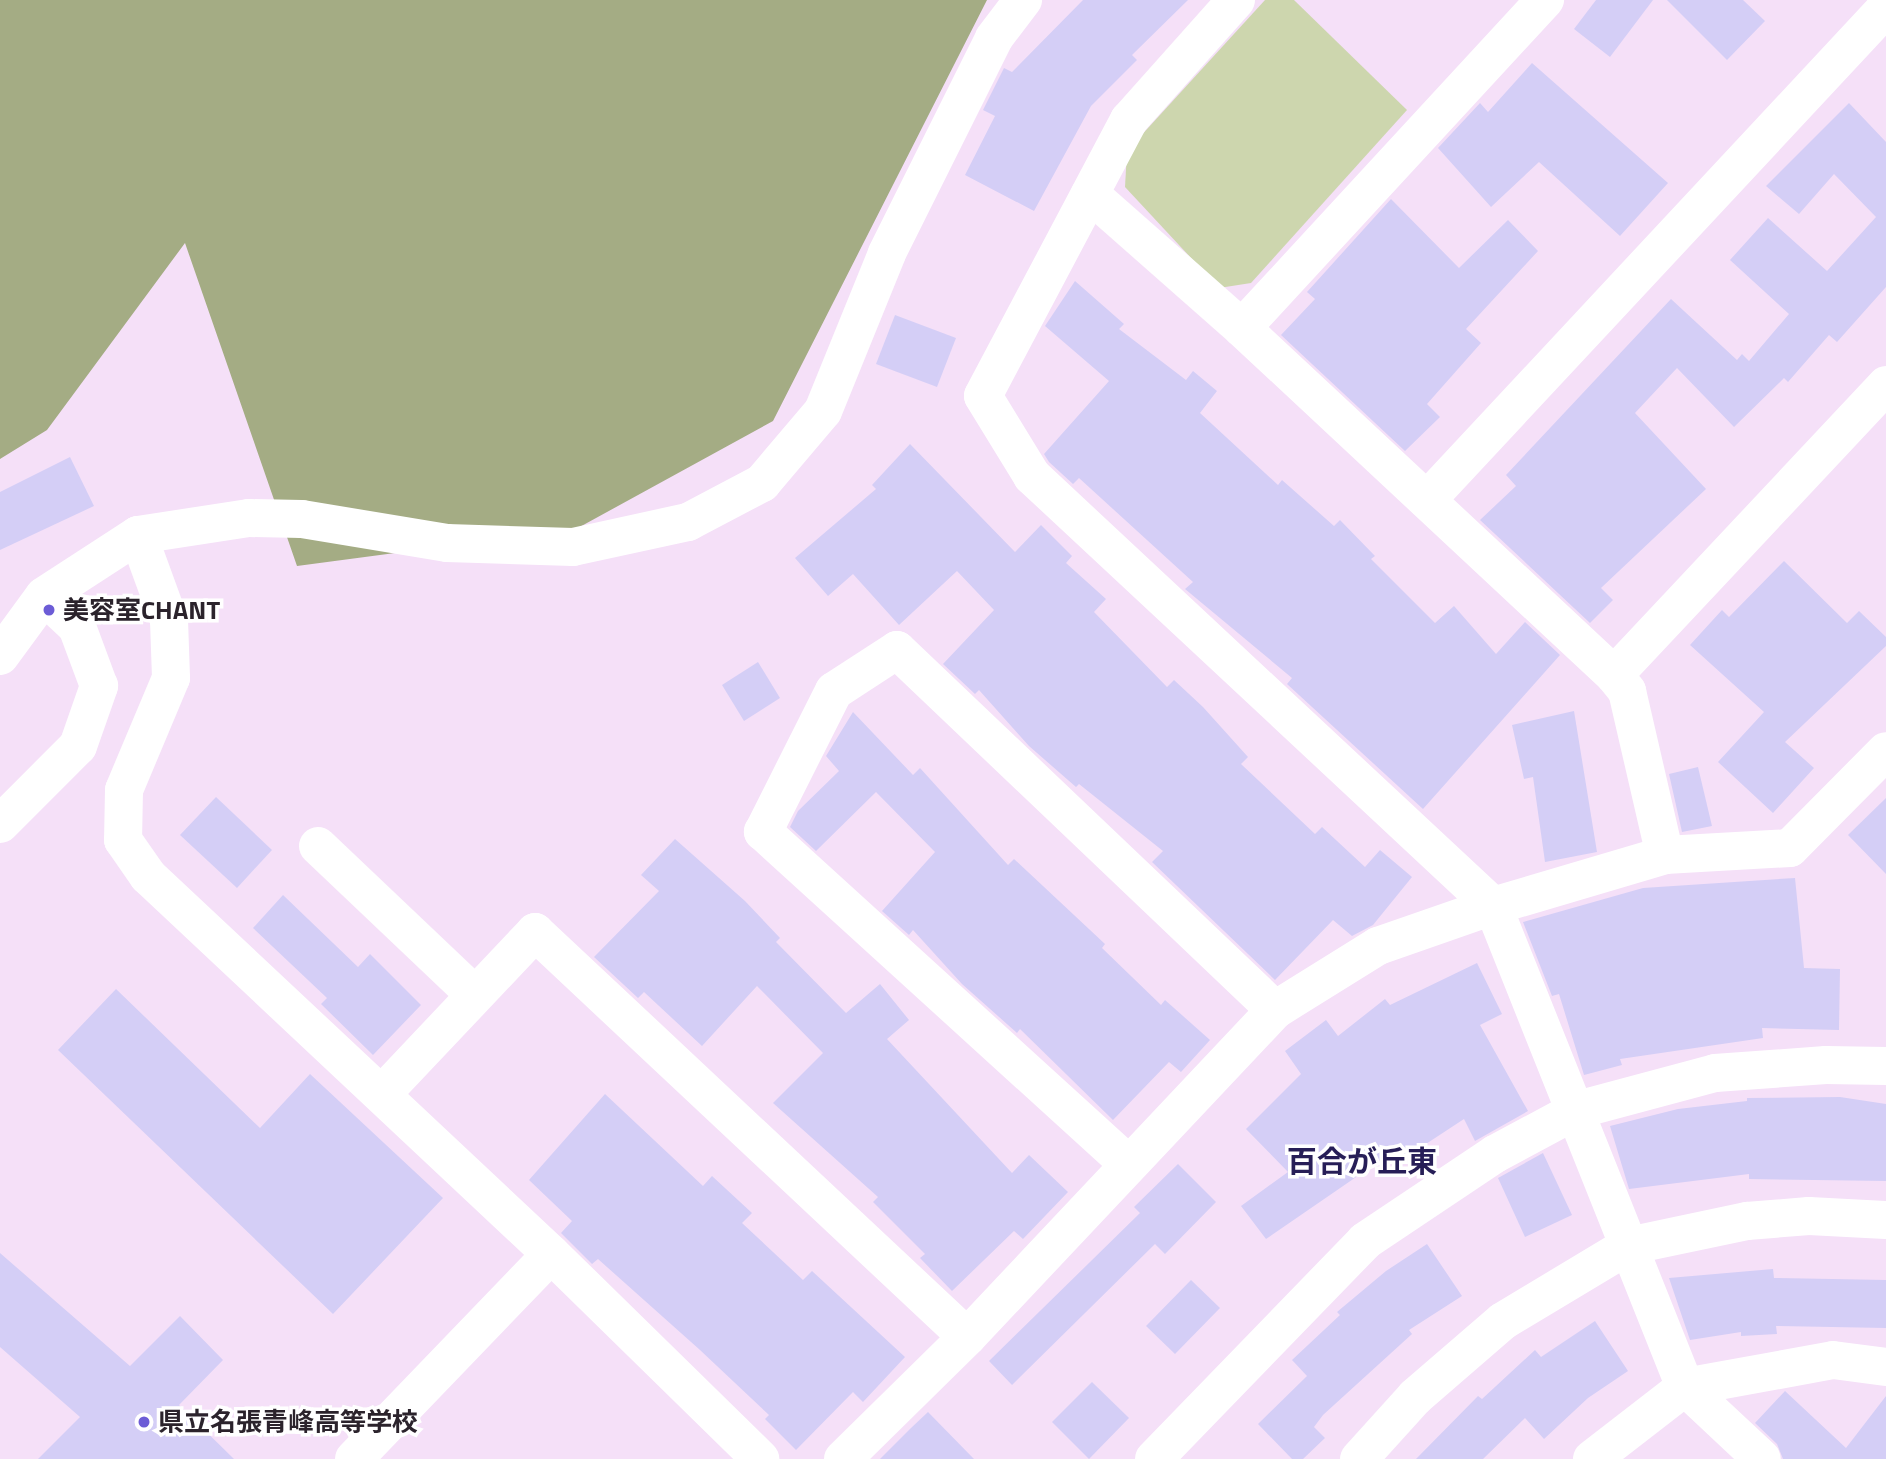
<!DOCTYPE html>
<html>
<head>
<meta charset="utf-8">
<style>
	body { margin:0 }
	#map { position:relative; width:1886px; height:1459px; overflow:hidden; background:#f5e0f8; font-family:"Titillium Web","Noto Sans JP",sans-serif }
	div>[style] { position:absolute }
	.green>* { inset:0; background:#cdd6ae }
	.forest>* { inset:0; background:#a4ac84 }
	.building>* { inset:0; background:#d4cef6 }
	.minor>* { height:38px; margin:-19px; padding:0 19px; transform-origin:19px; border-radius:19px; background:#fff }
	.dots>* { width:19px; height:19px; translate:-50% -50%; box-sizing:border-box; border:4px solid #fff; border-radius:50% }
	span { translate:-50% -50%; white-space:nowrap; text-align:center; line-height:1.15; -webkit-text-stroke:7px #fff; paint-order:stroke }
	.poi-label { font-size:26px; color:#2b232c; font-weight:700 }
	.left { translate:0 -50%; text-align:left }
	.quarter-label { font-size:30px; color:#271e57; font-weight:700 }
</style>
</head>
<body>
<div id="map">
	<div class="green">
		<i style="clip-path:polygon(1265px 0,1294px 0,1407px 110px,1251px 283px,1219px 288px,1125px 187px,1127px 151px)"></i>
	</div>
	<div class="forest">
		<i style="clip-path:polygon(0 0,987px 0,773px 421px,576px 529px,297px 566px,185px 243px,47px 430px,0 459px)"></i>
	</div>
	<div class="building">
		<i style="clip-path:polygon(1083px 0,1188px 0,1132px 55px,1137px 60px,1091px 106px,1034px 211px,965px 175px,995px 116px,983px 110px,1004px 68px,1012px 72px)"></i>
		<i style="clip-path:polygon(1596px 0,1653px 0,1610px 57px,1574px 29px)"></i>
		<i style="clip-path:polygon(1667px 0,1743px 0,1765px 21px,1727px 60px)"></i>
		<i style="clip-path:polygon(1532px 63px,1668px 183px,1620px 236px,1539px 162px,1491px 207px,1438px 148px,1480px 103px,1488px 112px)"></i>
		<i style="clip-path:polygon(1849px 103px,1886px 142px,1886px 287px,1837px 342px,1829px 335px,1788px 382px,1784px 378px,1734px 427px,1677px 368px,1635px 413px,1706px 489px,1601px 588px,1613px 600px,1590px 623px,1480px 520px,1516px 486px,1506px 475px,1671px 299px,1737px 360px,1742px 354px,1749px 361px,1789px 314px,1730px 260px,1768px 218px,1827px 271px,1876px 217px,1834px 174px,1799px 214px,1766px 186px)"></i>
		<i style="clip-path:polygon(1391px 199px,1459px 268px,1508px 220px,1538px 251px,1466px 329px,1481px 343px,1427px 404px,1440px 417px,1405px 451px,1281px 335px,1315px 299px,1307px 292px)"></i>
		<i style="clip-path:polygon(1075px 281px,1124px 324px,1119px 329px,1186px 380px,1193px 371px,1217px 391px,1200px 413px,1278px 485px,1282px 480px,1334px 526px,1340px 520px,1375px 556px,1371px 559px,1435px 623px,1454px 606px,1496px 654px,1525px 622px,1560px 655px,1423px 809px,1287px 684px,1292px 678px,1185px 589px,1193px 582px,1079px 478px,1073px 484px,1049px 462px,1044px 454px,1109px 381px,1045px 326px)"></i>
		<i style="clip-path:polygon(895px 315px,956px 338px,937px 387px,876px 364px)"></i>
		<i style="clip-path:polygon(910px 444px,1015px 552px,1041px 525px,1072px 556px,1066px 563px,1106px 599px,1094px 612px,1167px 687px,1174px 680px,1203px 707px,1248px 757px,1241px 764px,1315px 834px,1322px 827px,1365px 867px,1380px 850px,1412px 877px,1373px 925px,1352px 936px,1333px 920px,1275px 980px,1152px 862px,1163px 851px,1079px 784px,1076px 787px,1029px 746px,979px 690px,975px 694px,943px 664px,994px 610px,957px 571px,899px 625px,853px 574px,828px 596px,795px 558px,876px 489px,872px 485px)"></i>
		<i style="clip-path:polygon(70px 457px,94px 506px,0 550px,0 492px)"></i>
		<i style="clip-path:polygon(1784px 561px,1847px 623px,1859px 611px,1886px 637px,1886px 646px,1785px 742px,1814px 768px,1773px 813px,1718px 762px,1764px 712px,1690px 645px,1722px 610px,1729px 617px)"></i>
		<i style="clip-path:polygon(758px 662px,780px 698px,744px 721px,722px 685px)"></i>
		<i style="clip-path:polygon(1574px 711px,1597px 852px,1545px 862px,1533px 777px,1524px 779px,1512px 725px)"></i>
		<i style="clip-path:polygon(853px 712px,913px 775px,920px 768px,1008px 865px,1014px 859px,1105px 944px,1102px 948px,1161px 1005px,1165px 1000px,1210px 1040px,1181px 1072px,1169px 1062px,1113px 1120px,1020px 1029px,1017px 1033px,962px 984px,913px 930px,909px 935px,882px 911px,935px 852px,876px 792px,816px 851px,790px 827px,798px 811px,839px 771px,826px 756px)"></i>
		<i style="clip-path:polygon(1698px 767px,1712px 826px,1682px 832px,1669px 774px)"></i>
		<i style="clip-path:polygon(216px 797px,272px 850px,237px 888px,180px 835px)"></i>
		<i style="clip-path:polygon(1886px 798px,1886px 874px,1848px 835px)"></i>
		<i style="clip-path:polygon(675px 839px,745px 901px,780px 938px,776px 942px,846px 1013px,880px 984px,909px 1020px,887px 1039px,1012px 1173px,1029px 1155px,1068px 1192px,1023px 1239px,1014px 1231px,952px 1291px,920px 1258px,925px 1254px,873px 1202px,878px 1197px,773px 1103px,823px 1053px,757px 986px,702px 1046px,644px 992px,638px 998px,594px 957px,659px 891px,641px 875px)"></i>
		<i style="clip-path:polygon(1795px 878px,1804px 968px,1840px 969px,1839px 1030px,1762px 1028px,1763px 1038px,1620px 1059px,1622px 1065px,1584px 1075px,1559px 994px,1552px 996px,1523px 922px,1643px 888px)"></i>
		<i style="clip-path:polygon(283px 895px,358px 967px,370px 954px,421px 1005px,373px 1055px,321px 1004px,327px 998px,253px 928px)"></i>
		<i style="clip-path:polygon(1477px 963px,1502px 1014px,1480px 1025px,1528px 1111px,1475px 1141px,1464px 1119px,1400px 1161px,1394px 1151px,1266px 1239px,1241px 1206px,1288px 1172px,1246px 1129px,1301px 1074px,1285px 1051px,1326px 1020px,1338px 1036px,1385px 999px,1390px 1005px)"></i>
		<i style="clip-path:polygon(116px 989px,260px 1128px,310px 1074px,443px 1198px,333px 1314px,58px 1050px)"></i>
		<i style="clip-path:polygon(605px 1094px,703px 1186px,712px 1176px,752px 1213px,742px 1223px,803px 1280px,812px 1271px,905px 1357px,863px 1402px,853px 1392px,796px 1450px,765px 1419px,769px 1415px,700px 1350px,598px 1259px,592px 1264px,561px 1233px,572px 1221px,529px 1180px)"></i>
		<i style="clip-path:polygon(1840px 1097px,1886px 1104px,1886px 1181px,1749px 1179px,1749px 1174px,1629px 1189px,1610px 1126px,1678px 1109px,1747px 1101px,1747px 1098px)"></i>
		<i style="clip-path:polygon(1543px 1153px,1572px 1215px,1525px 1237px,1498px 1178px)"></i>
		<i style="clip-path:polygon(1178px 1164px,1216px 1202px,1165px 1254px,1155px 1244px,1012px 1385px,989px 1361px,1140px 1213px,1134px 1207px)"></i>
		<i style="clip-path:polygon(1427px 1244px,1462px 1296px,1409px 1330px,1412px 1334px,1323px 1415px,1314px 1427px,1325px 1438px,1303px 1459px,1292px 1459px,1258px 1424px,1307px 1376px,1292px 1360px,1340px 1315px,1337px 1312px,1386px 1271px)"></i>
		<i style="clip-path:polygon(0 1253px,130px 1366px,180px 1316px,223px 1360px,179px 1405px,234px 1459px,38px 1459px,80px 1417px,0 1347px)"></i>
		<i style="clip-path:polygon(1773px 1269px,1774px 1278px,1886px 1280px,1886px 1328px,1776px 1326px,1777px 1334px,1741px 1336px,1741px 1332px,1690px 1340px,1669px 1278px)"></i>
		<i style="clip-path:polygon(1191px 1280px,1220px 1308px,1175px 1354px,1146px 1326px)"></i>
		<i style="clip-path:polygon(1595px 1321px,1628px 1371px,1588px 1398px,1544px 1439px,1525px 1418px,1483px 1459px,1416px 1459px,1478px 1396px,1482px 1399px,1535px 1350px,1541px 1357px)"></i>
		<i style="clip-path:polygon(1092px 1382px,1129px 1418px,1089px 1459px,1052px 1422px)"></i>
		<i style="clip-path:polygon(1785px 1391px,1846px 1448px,1886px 1396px,1886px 1459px,1783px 1459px,1777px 1444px,1755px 1423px)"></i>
		<i style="clip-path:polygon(928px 1412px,974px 1459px,880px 1459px,911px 1428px)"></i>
	</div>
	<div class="minor">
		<i style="left:1236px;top:0;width:161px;rotate:131.7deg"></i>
		<i style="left:1129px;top:120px;width:312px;rotate:117.9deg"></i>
		<i style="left:983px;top:396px;width:94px;rotate:58.5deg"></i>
		<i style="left:1032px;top:476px;width:630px;rotate:43.01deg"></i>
		<i style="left:1493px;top:906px;width:518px;rotate:68.24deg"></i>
		<i style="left:1685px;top:1387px;width:105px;rotate:43.1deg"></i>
		<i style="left:1090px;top:194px;width:203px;rotate:41.4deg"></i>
		<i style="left:1242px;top:328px;width:509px;rotate:43.01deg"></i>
		<i style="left:1614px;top:675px;width:21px;rotate:51deg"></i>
		<i style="left:1627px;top:691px;width:168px;rotate:77deg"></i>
		<i style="left:1242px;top:328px;width:447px;rotate:-47.3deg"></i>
		<i style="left:1427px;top:500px;width:673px;rotate:-46.99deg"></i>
		<i style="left:138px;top:535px;width:90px;rotate:70deg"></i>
		<i style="left:169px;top:620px;width:58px;rotate:88deg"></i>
		<i style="left:171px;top:678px;width:121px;rotate:112.8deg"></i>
		<i style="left:124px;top:790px;width:50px;rotate:91.1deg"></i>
		<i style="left:123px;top:840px;width:44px;rotate:55.2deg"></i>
		<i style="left:148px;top:876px;width:553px;rotate:43.17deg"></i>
		<i style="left:551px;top:1254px;width:293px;rotate:44.4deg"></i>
		<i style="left:0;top:656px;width:74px;rotate:-53.7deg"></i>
		<i style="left:44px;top:596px;width:112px;rotate:-33deg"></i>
		<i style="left:138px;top:535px;width:112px;rotate:-8.7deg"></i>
		<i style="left:249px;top:518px;width:53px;rotate:1.1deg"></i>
		<i style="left:302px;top:519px;width:147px;rotate:9.4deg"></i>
		<i style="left:447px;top:543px;width:126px;rotate:1.8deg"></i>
		<i style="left:573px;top:547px;width:118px;rotate:-12.3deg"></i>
		<i style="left:688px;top:522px;width:84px;rotate:-27.8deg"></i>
		<i style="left:762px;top:483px;width:94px;rotate:-49.7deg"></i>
		<i style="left:823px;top:411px;width:170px;rotate:-67.9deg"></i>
		<i style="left:887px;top:253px;width:240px;rotate:-63.5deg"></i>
		<i style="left:994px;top:38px;width:48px;rotate:-52.7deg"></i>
		<i style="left:1614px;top:675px;width:398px;rotate:-46.8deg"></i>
		<i style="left:0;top:824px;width:110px;rotate:-45deg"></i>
		<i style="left:78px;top:746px;width:64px;rotate:-70.7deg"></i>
		<i style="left:99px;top:686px;width:63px;rotate:-110.4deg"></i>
		<i style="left:77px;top:627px;width:45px;rotate:-136.8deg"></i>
		<i style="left:318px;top:846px;width:216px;rotate:43.5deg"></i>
		<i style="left:382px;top:1094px;width:223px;rotate:-46.6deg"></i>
		<i style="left:535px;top:932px;width:592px;rotate:43.15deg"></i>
		<i style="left:1126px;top:1162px;width:491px;rotate:-137.7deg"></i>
		<i style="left:763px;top:832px;width:158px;rotate:-63.3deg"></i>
		<i style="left:834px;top:691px;width:75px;rotate:-33.1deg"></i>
		<i style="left:897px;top:650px;width:522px;rotate:43.6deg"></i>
		<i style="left:354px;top:1459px;width:284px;rotate:-46.1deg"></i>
		<i style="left:843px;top:1459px;width:174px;rotate:-44.5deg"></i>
		<i style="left:967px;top:1337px;width:449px;rotate:-46.7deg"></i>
		<i style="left:1275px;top:1010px;width:121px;rotate:-31.9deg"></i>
		<i style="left:1378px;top:946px;width:122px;rotate:-19.2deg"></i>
		<i style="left:1493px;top:906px;width:179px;rotate:-16.5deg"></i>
		<i style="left:1665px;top:855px;width:125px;rotate:-3.2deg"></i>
		<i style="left:1790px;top:848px;width:136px;rotate:-45.3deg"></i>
		<i style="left:1154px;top:1459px;width:303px;rotate:-45.9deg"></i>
		<i style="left:1365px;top:1241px;width:156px;rotate:-33.8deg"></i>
		<i style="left:1495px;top:1154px;width:93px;rotate:-28.2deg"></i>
		<i style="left:1577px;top:1110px;width:143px;rotate:-15deg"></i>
		<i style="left:1715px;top:1073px;width:111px;rotate:-4.1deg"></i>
		<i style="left:1826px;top:1065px;width:60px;rotate:1deg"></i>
		<i style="left:1359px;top:1459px;width:84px;rotate:-47.9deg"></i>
		<i style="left:1415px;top:1397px;width:116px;rotate:-40.8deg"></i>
		<i style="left:1503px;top:1321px;width:146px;rotate:-31deg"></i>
		<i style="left:1628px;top:1246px;width:122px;rotate:-11.9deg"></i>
		<i style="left:1747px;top:1221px;width:62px;rotate:-4.6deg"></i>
		<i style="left:1809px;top:1216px;width:77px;rotate:3deg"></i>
		<i style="left:1592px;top:1459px;width:118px;rotate:-37.7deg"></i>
		<i style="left:1685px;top:1387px;width:150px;rotate:-10.3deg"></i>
		<i style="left:1833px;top:1360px;width:53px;rotate:7.5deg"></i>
	</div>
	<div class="dots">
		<i style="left:49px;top:610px;background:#6c5cd6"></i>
		<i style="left:144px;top:1422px;background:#6c5cd6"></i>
	</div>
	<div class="poi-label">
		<span class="left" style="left:63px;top:610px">美容室CHANT</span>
		<span class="left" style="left:158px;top:1422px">県立名張青峰高等学校</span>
	</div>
	<div class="quarter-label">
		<span style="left:1362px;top:1161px">百合が丘東</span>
	</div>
</div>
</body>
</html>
